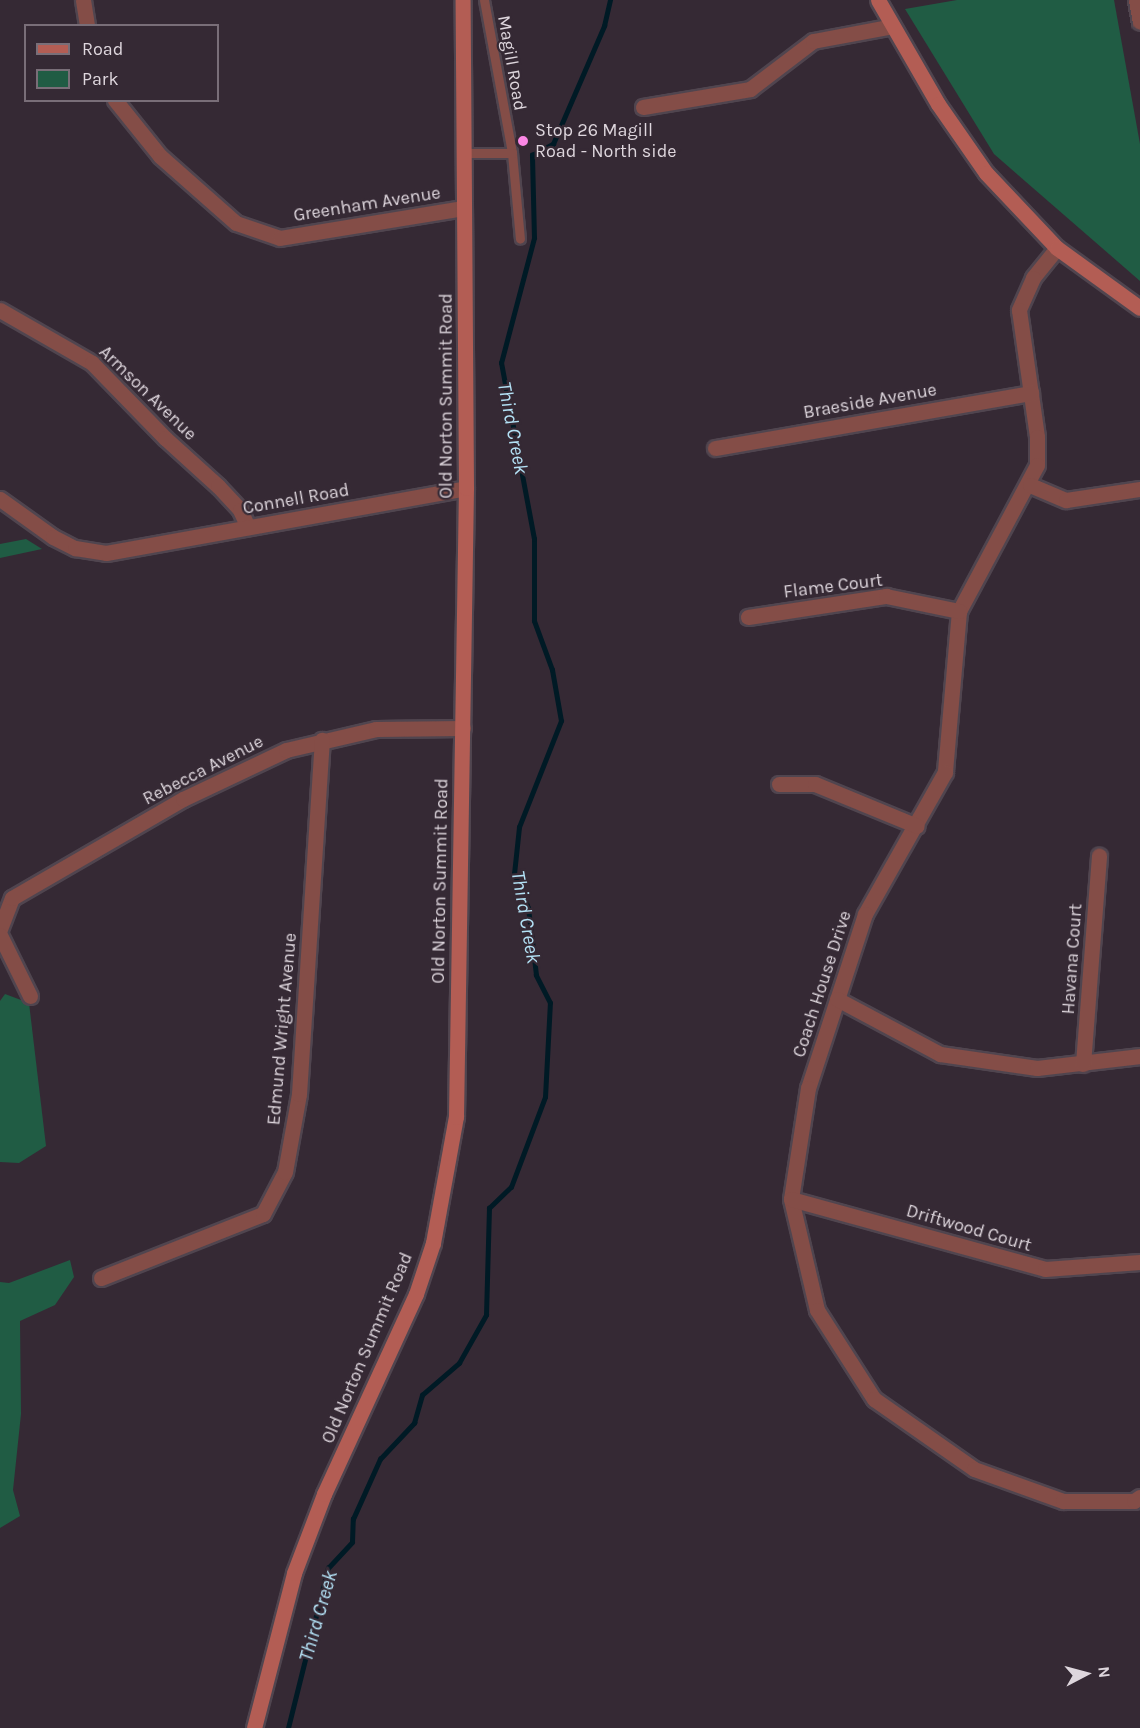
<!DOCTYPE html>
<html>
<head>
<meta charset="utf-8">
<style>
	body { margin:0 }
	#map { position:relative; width:1140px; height:1728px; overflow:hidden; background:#352934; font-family:Karla,sans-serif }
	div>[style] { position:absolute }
	.green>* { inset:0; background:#205c44 }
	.stream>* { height:4.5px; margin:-2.25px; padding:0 2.25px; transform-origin:2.25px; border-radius:2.25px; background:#001a25 }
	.roads { filter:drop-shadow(2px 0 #50454f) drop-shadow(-2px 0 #50454f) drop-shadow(0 2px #50454f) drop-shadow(0 -2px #50454f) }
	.service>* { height:9px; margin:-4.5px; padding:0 4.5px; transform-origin:4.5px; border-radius:4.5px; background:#844d47 }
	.minor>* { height:15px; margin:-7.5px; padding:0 7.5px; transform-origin:7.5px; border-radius:7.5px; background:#844d47 }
	.tertiary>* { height:15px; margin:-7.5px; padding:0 7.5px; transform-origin:7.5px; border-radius:7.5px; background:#844d47 }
	.secondary>* { height:15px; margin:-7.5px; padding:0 7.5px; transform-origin:7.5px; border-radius:7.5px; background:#b35d54 }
	.dots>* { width:16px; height:16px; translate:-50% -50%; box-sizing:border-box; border:3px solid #352934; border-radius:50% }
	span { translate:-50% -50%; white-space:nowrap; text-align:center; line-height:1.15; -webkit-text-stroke:4.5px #352934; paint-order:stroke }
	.street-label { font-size:18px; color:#ded6dd }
	.poi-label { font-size:18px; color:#ded6dd }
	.left { translate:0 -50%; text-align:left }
	.water-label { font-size:20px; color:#b3e1f5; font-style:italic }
	.legend { position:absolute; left:24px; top:24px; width:195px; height:78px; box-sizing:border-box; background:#352934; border:2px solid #796e78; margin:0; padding:8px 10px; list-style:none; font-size:18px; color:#ded6dd }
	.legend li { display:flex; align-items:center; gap:12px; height:30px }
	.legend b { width:30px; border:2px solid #796e78 }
	.north { position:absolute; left:1056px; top:1644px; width:60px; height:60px; -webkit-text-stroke:4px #352934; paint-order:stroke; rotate:84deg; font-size:16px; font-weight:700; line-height:24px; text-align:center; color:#ded6dd }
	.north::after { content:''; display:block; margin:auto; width:21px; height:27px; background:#ded6dd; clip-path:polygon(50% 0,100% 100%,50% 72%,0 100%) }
</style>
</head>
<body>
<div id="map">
	<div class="green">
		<i style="clip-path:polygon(957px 0,1114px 0,1140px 144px,1140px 281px,994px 154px,905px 9px)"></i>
		<i style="clip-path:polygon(26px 539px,42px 549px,0 558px,0 544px)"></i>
		<i style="clip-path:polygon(5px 994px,29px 1003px,46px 1146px,19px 1163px,0 1162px,0 1001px)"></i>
		<i style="clip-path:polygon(70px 1260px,74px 1277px,55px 1305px,20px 1321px,21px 1414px,13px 1490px,20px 1516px,0 1528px,0 1282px,9px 1283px)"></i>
	</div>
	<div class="stream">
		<i style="left:288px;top:1728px;width:165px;rotate:-76deg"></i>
		<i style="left:328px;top:1568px;width:35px;rotate:-47deg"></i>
		<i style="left:352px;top:1542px;width:23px;rotate:-88deg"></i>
		<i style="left:353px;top:1519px;width:66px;rotate:-65.8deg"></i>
		<i style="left:380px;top:1459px;width:50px;rotate:-46.6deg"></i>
		<i style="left:414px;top:1423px;width:29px;rotate:-74deg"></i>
		<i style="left:422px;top:1395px;width:49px;rotate:-40.9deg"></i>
		<i style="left:459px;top:1363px;width:55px;rotate:-60.6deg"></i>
		<i style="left:486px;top:1315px;width:107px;rotate:-88.4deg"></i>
		<i style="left:489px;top:1208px;width:30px;rotate:-44deg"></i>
		<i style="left:511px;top:1187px;width:96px;rotate:-69.3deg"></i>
		<i style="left:545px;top:1097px;width:94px;rotate:-87deg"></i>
		<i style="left:550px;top:1003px;width:31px;rotate:-117deg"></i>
		<i style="left:536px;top:975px;width:67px;rotate:-96.8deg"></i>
		<i style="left:528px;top:908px;width:37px;rotate:-112deg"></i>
		<i style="left:514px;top:874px;width:47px;rotate:-83.9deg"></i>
		<i style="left:519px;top:827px;width:114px;rotate:-68.4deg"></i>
		<i style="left:561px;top:721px;width:52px;rotate:-100deg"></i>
		<i style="left:552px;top:670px;width:52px;rotate:-110.2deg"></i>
		<i style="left:534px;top:621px;width:82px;rotate:-90deg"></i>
		<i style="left:534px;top:539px;width:179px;rotate:-100.6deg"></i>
		<i style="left:501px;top:363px;width:129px;rotate:-75.2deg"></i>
		<i style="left:534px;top:238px;width:83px;rotate:-91.4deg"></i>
		<i style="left:532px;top:155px;width:24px;rotate:-28deg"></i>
		<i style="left:553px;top:144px;width:129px;rotate:-66.6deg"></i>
		<i style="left:604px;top:26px;width:27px;rotate:-77deg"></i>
	</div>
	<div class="roads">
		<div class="service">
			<i style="left:484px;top:0;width:156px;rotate:79.6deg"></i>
			<i style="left:512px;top:153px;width:86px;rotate:84.7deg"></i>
			<i style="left:464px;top:153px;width:48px"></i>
		</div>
		<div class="minor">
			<i style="left:83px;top:0;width:26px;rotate:81deg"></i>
			<i style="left:1136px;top:0;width:22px;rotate:80deg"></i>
			<i style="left:115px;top:100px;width:72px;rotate:51.2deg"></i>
			<i style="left:160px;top:156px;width:101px;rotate:41.4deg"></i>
			<i style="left:236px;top:223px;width:46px;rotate:18.8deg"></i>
			<i style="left:280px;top:238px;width:186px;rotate:-9.3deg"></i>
			<i style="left:643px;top:107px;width:109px;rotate:-9.5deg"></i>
			<i style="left:750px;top:89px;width:79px;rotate:-37.3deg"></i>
			<i style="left:813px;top:41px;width:81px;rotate:-10.6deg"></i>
			<i style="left:1057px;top:248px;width:38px;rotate:129deg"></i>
			<i style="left:1033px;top:278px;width:35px;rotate:114deg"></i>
			<i style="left:1019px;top:310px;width:128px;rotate:81.9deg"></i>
			<i style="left:1037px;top:437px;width:28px;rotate:90deg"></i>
			<i style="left:1037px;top:465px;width:166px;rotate:118.1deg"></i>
			<i style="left:959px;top:611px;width:162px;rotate:95deg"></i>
			<i style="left:945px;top:772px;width:163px;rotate:119.4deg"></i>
			<i style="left:865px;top:914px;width:183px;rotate:108.1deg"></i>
			<i style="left:808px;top:1088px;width:112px;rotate:98.7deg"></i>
			<i style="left:791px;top:1199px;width:114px;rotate:76.8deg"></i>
			<i style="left:817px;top:1310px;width:106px;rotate:57.4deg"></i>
			<i style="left:874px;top:1399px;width:122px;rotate:35deg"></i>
			<i style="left:974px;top:1469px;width:95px;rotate:19.8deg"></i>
			<i style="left:1063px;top:1501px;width:71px"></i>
			<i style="left:1134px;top:1501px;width:7px;rotate:-34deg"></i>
			<i style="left:0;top:310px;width:106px;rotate:29.9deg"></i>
			<i style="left:92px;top:363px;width:105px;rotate:45.8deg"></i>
			<i style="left:165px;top:438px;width:72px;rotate:42.2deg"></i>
			<i style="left:218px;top:486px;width:33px;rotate:47deg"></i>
			<i style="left:240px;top:510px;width:19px;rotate:65deg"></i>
			<i style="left:715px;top:448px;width:321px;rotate:-9.9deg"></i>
			<i style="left:1030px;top:485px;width:39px;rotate:23deg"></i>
			<i style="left:1066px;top:500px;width:75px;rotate:-8.5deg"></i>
			<i style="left:748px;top:617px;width:140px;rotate:-8.7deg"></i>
			<i style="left:886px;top:596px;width:75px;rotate:11.6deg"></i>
			<i style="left:779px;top:784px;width:36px"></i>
			<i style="left:815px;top:784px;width:110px;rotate:22.4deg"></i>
			<i style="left:0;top:929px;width:33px;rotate:-69deg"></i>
			<i style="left:12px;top:898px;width:198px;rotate:-30.1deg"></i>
			<i style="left:183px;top:799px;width:114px;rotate:-25.4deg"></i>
			<i style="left:286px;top:750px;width:92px;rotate:-13.1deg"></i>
			<i style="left:376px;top:729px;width:87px;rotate:-0.7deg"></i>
			<i style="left:0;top:935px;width:68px;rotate:63.8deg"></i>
			<i style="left:837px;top:999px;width:117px;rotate:28.1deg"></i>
			<i style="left:940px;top:1054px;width:98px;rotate:8.2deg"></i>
			<i style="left:1037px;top:1068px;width:104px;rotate:-6.6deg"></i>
			<i style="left:1083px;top:1064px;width:209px;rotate:-85.6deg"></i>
			<i style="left:791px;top:1199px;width:263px;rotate:15.4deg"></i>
			<i style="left:1045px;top:1269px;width:95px;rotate:-4.2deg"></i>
			<i style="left:101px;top:1278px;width:174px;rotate:-21.6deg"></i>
			<i style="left:263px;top:1214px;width:47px;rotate:-62.4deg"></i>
			<i style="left:285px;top:1172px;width:79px;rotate:-79.8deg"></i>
			<i style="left:299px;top:1094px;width:355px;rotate:-86.3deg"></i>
		</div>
		<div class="tertiary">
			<i style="left:0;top:499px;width:65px;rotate:35.6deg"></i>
			<i style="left:53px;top:537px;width:25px;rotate:27deg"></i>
			<i style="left:75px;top:548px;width:31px;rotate:9deg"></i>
			<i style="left:106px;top:553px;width:366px;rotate:-10.2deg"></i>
		</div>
		<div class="secondary">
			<i style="left:878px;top:0;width:120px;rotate:60deg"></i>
			<i style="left:938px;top:104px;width:84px;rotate:55.2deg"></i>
			<i style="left:986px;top:173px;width:103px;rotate:46.6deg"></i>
			<i style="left:1057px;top:248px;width:102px;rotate:35.9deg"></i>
			<i style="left:254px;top:1728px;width:160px;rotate:-75.5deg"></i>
			<i style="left:294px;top:1573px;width:85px;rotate:-69.2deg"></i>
			<i style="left:324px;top:1494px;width:220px;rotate:-65.3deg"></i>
			<i style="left:416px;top:1294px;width:54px;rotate:-71.6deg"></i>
			<i style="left:433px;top:1243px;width:128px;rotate:-79.7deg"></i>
			<i style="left:456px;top:1117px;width:629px;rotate:-89.09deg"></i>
			<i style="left:466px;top:488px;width:488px;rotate:-90.4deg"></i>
		</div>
	</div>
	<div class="dots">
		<i style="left:523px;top:141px;background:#fb87e5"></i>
	</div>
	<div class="street-label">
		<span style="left:512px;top:63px;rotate:80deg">Magill Road</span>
		<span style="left:367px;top:204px;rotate:-9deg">Greenham Avenue</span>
		<span style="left:148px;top:393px;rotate:44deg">Armson Avenue</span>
		<span style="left:446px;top:396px;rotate:-90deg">Old Norton Summit Road</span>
		<span style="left:870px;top:401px;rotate:-10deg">Braeside Avenue</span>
		<span style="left:296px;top:499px;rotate:-10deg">Connell Road</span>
		<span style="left:833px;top:586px;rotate:-7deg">Flame Court</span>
		<span style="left:203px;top:770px;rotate:-27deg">Rebecca Avenue</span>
		<span style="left:440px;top:881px;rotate:-89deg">Old Norton Summit Road</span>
		<span style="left:1072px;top:959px;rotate:-86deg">Havana Court</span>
		<span style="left:822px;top:984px;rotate:-72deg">Coach House Drive</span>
		<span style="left:282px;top:1029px;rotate:-85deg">Edmund Wright Avenue</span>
		<span style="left:969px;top:1228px;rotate:16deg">Driftwood Court</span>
		<span style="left:367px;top:1348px;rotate:-67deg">Old Norton Summit Road</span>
	</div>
	<div class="poi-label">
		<span class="left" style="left:535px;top:141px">Stop 26 Magill<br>Road - North side</span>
	</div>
	<div class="water-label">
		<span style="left:513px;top:428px;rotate:79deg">Third Creek</span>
		<span style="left:526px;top:917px;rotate:80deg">Third Creek</span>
		<span style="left:318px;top:1616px;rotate:-74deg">Third Creek</span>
	</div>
	<ul class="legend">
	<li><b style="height:8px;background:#b35d54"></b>Road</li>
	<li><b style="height:16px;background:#205c44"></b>Park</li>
	</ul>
	<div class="north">N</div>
</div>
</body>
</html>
